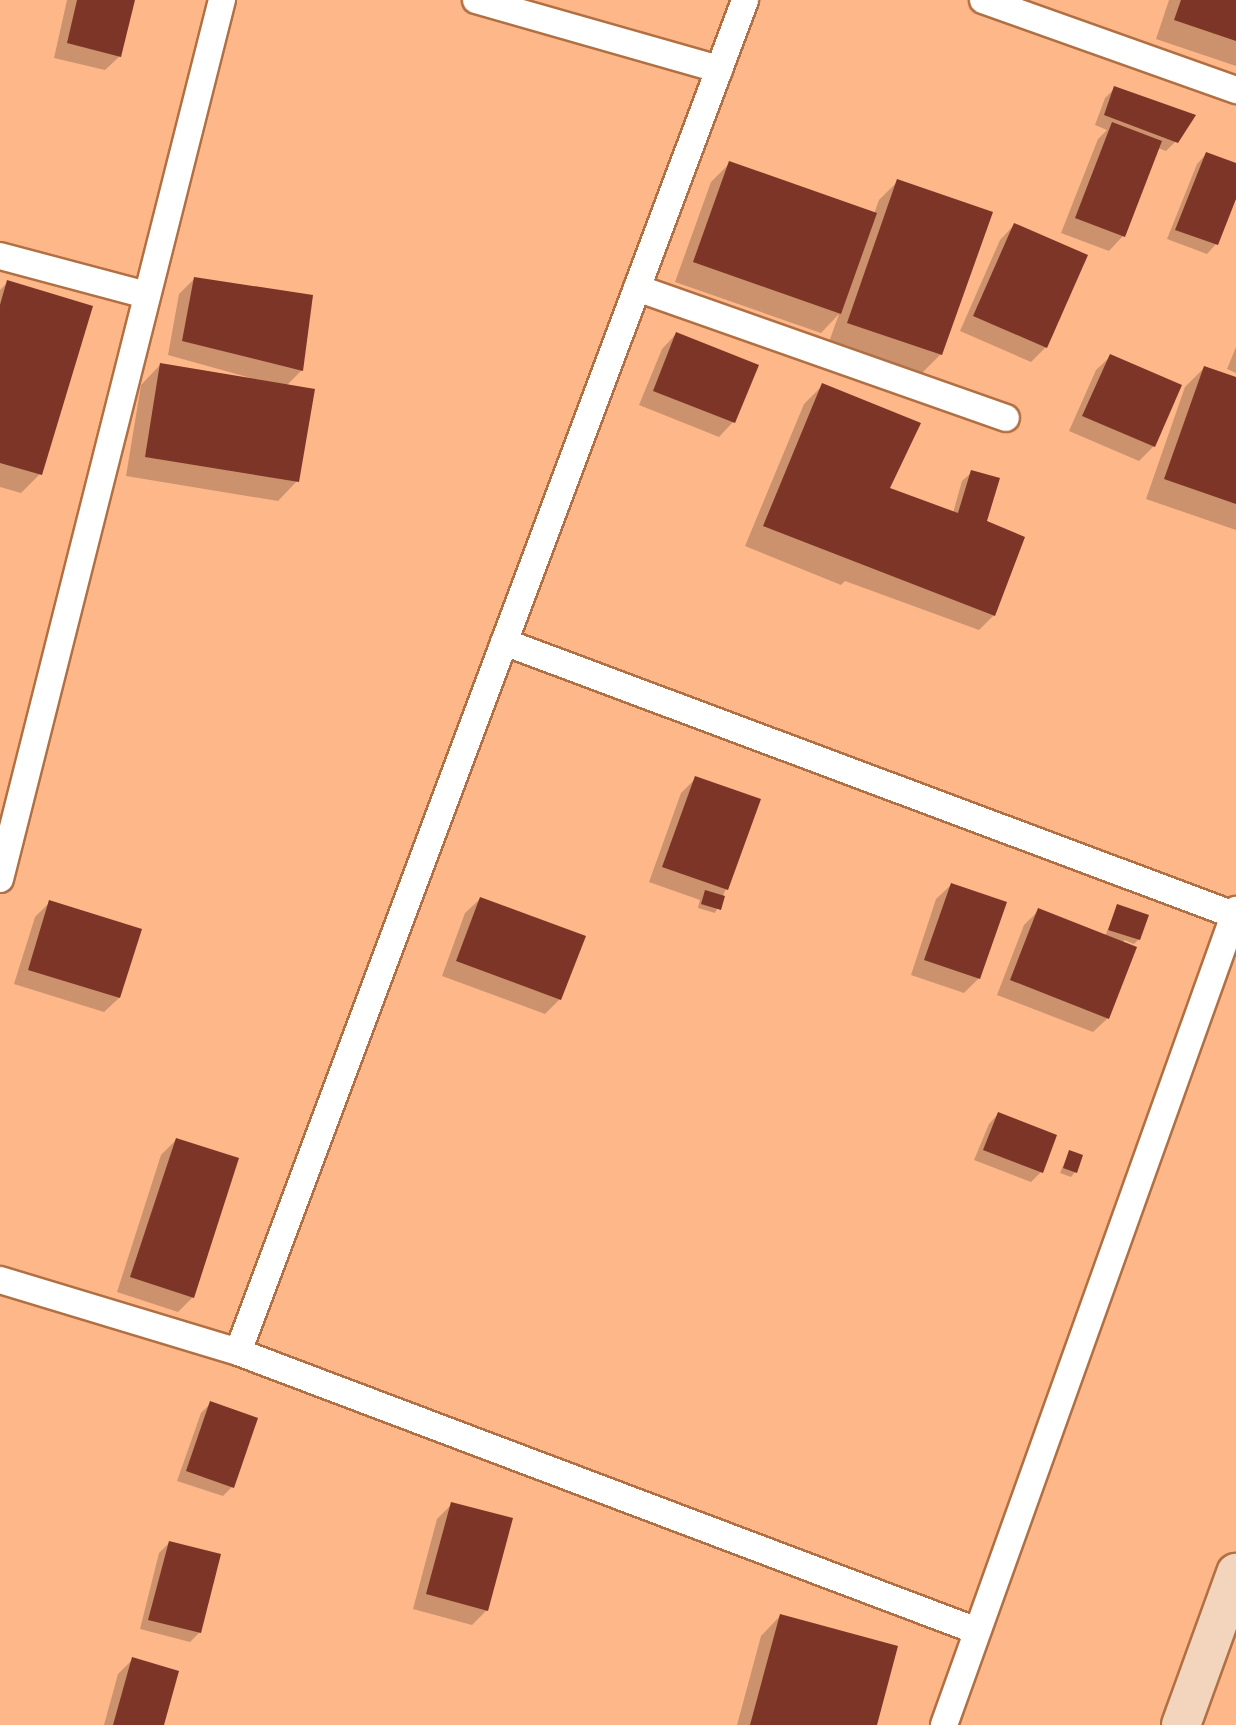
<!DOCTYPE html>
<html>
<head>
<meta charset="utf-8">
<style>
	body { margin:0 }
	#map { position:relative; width:1236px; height:1725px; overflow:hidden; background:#feb789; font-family:Ubuntu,sans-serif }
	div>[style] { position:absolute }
	.shadow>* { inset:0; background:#0003 }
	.building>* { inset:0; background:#7c3526 }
	.roads { filter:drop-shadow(2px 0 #b17043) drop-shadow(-2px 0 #b17043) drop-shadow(0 2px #b17043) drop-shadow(0 -2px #b17043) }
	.minor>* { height:26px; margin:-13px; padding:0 13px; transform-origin:13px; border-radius:13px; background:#fff }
	.secondary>* { height:38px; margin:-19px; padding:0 19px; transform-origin:19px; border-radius:19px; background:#f3d5bd }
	span { translate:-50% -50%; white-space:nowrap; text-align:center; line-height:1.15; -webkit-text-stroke:7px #fbe5d7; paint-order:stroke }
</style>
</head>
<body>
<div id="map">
	<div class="shadow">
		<i style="clip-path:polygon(67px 0,133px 0,120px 56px,105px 70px,54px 58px)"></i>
		<i style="clip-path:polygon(1169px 0,1236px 0,1236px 66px,1156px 39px)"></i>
		<i style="clip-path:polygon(1115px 88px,1176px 141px,1166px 151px,1158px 148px,1123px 236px,1109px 251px,1061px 233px,1098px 139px,1107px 130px,1095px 125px,1105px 98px)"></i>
		<i style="clip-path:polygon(1206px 154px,1236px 165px,1236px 195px,1216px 244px,1207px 254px,1167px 239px,1197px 164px)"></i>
		<i style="clip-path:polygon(730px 163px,874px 214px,879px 200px,898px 181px,941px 354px,921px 374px,829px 342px,839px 314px,821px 333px,675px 282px,711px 182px)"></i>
		<i style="clip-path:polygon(1014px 225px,1046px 347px,1031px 362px,960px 331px,1000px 240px)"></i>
		<i style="clip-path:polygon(194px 279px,302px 370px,286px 386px,297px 481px,278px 501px,126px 476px,141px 385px,160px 365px,269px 383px,168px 355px,179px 294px)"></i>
		<i style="clip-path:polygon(8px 282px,40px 474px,21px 493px,0 487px,0 290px)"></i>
		<i style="clip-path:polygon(676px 334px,756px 366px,733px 422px,719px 437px,639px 405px,662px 349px)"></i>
		<i style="clip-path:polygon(1236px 347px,1236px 373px,1227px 369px)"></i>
		<i style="clip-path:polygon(1111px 356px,1154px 446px,1139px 461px,1069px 431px,1096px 370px)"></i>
		<i style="clip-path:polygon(1204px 368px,1236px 379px,1236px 530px,1146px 499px,1185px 387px)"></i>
		<i style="clip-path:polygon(823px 385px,888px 489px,953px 513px,962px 481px,972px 472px,985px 520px,994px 615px,979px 630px,845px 581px,841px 585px,745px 546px,804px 404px)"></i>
		<i style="clip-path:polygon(696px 778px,726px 889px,715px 913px,698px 908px,700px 900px,649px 882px,681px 793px)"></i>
		<i style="clip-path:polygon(951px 885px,979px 978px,964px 993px,911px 975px,936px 899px)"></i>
		<i style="clip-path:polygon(480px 899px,560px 999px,545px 1014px,442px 976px,465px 913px)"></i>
		<i style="clip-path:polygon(50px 902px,140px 931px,119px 998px,104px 1012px,14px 984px,35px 917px)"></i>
		<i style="clip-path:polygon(1118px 906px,1139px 939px,1134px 944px,1124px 940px,1108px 1018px,1093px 1032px,997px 995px,1024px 925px,1039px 910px,1105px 936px)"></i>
		<i style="clip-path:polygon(998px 1114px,1041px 1172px,1031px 1182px,974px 1160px,989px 1124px)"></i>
		<i style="clip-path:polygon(176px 1140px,193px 1297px,178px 1312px,117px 1292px,161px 1155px)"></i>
		<i style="clip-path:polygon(1069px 1152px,1075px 1172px,1071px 1177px,1060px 1173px)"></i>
		<i style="clip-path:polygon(211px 1403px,232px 1487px,223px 1496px,177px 1481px,201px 1413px)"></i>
		<i style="clip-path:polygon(452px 1504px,487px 1610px,472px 1625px,413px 1609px,437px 1519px)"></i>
		<i style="clip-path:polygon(169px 1543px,200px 1632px,190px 1642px,140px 1629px,159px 1553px)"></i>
		<i style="clip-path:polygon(780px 1616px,875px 1725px,737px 1725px,761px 1636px)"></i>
		<i style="clip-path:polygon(133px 1659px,163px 1725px,104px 1725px,118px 1674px)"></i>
	</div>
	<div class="building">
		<i style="clip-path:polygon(77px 0,135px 0,121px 57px,67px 43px)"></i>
		<i style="clip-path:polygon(1181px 0,1236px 0,1236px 41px,1174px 20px)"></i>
		<i style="clip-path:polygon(1114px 86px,1196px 115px,1178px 143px,1104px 115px)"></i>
		<i style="clip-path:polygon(1112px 122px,1162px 141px,1125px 237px,1075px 218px)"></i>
		<i style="clip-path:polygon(1206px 152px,1236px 163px,1236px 199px,1218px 245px,1175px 230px)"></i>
		<i style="clip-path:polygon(729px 161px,877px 213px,841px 314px,693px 262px)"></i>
		<i style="clip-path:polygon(897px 179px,993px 212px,942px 355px,847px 323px)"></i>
		<i style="clip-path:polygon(1014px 223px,1088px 255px,1047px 348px,973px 316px)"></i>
		<i style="clip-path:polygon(194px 277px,313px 295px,303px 371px,182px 341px)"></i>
		<i style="clip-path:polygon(7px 280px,93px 306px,42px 475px,0 463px,0 305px)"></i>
		<i style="clip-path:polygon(676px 332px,759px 365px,735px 423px,653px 391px)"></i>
		<i style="clip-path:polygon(1110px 354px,1182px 385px,1155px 447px,1082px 416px)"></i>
		<i style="clip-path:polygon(160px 363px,315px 389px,299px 482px,145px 457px)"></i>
		<i style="clip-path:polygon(1204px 366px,1236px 377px,1236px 504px,1164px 479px)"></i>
		<i style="clip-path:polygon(822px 383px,921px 423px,890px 488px,958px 513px,971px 470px,1000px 478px,987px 521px,1025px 537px,995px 616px,763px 526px)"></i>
		<i style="clip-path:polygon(695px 776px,761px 799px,728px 890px,662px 867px)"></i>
		<i style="clip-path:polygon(951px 883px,1007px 902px,980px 979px,924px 960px)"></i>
		<i style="clip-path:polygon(705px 890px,725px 896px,721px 910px,701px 904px)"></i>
		<i style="clip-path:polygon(480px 897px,586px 936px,561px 1000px,456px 961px)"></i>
		<i style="clip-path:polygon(49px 900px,142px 929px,120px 998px,28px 970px)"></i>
		<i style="clip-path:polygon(1117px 904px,1149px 915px,1140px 940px,1108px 930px)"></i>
		<i style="clip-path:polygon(1038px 908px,1137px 947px,1109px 1019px,1010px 980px)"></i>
		<i style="clip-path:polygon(998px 1112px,1057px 1135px,1043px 1173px,983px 1150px)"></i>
		<i style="clip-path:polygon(176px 1138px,239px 1158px,194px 1298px,130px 1277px)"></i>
		<i style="clip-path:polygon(1069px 1150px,1083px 1155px,1077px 1173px,1063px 1168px)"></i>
		<i style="clip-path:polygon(210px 1401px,258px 1418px,234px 1488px,186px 1471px)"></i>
		<i style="clip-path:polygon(451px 1502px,513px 1518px,488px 1611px,426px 1594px)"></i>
		<i style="clip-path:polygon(169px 1541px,221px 1554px,201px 1633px,148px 1620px)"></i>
		<i style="clip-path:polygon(780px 1614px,898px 1646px,877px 1725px,750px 1725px)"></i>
		<i style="clip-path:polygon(132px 1657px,179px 1671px,164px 1725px,113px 1725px)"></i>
	</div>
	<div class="roads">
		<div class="minor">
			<i style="left:476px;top:0;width:253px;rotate:15.9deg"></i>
			<i style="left:983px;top:0;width:269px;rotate:19.6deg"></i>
			<i style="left:0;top:256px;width:152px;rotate:14.9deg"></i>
			<i style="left:637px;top:288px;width:391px;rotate:19.4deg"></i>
			<i style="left:504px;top:642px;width:779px;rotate:20.5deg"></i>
			<i style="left:0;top:879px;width:907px;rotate:-75.83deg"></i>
			<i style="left:0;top:1280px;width:249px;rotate:16.8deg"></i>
			<i style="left:238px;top:1352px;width:790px;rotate:20.68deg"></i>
			<i style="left:238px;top:1352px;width:1444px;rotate:-69.44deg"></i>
			<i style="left:944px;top:1725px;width:866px;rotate:-70.29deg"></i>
		</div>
		<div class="secondary">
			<i style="left:1181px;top:1725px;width:162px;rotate:-70.1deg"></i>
		</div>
	</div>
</div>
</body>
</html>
